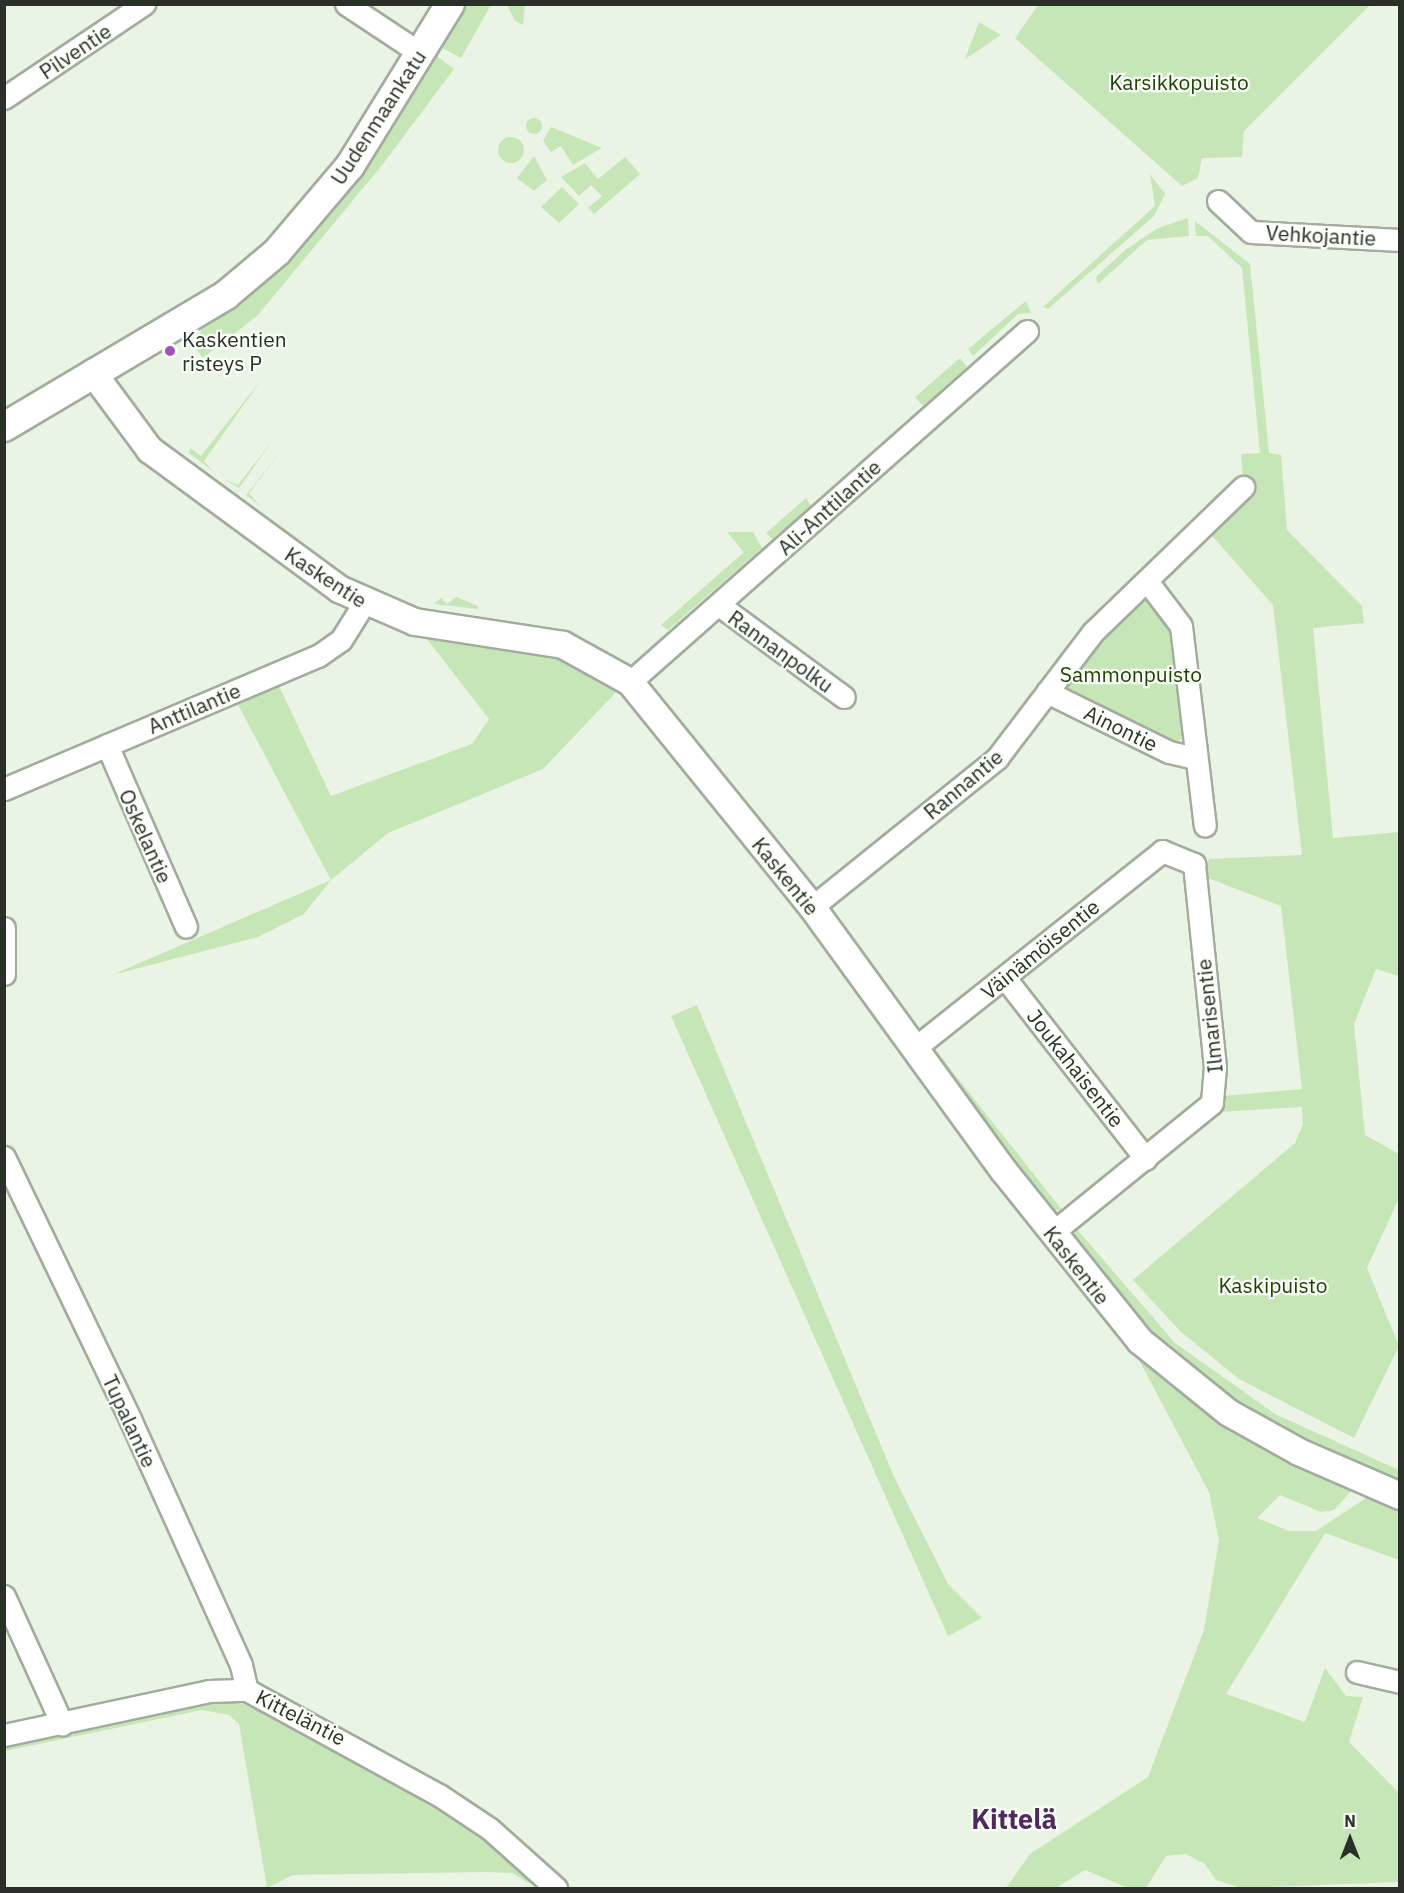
<!DOCTYPE html>
<html>
<head>
<meta charset="utf-8">
<style>
	body { margin:0 }
	#map { position:relative; width:1404px; height:1893px; overflow:hidden; background:#e9f4e4; font-family:"IBM Plex Sans",sans-serif }
	div>[style] { position:absolute }
	.green>* { inset:0; background:#c7e6b8 }
	.round { border-radius:50% }
	.roads { filter:drop-shadow(2px 0 #a2ac9d) drop-shadow(-2px 0 #a2ac9d) drop-shadow(0 2px #a2ac9d) drop-shadow(0 -2px #a2ac9d) }
	.minor>* { height:21px; margin:-10.5px; padding:0 10.5px; transform-origin:10.5px; border-radius:10.5px; background:#fff }
	.tertiary>* { height:26px; margin:-13px; padding:0 13px; transform-origin:13px; border-radius:13px; background:#fff }
	.secondary>* { height:28px; margin:-14px; padding:0 14px; transform-origin:14px; border-radius:14px; background:#fff }
	.dots>* { width:16px; height:16px; translate:-50% -50%; box-sizing:border-box; border:3px solid #fafff8; border-radius:50% }
	span { translate:-50% -50%; white-space:nowrap; text-align:center; line-height:1.15; -webkit-text-stroke:4.5px #fafff8; paint-order:stroke }
	.street-label { font-size:21px; color:#2b2f29 }
	.park-label { font-size:21px; color:#1c3f02 }
	.poi-label { font-size:21px; color:#2b2f29 }
	.left { translate:0 -50%; text-align:left }
	.district-label { font-size:27px; color:#502960; font-weight:700 }
	.frame { position:absolute; inset:0; border:6px solid #2b2f29; pointer-events:none }
	.north { position:absolute; left:1320px; top:1809px; width:60px; height:60px; -webkit-text-stroke:4px #fafff8; paint-order:stroke; rotate:0deg; font-size:16px; font-weight:700; line-height:24px; text-align:center; color:#2b2f29 }
	.north::after { content:''; display:block; margin:auto; width:21px; height:27px; background:#2b2f29; clip-path:polygon(50% 0,100% 100%,50% 72%,0 100%) }
</style>
</head>
<body>
<div id="map">
	<div class="green">
		<i style="clip-path:polygon(464px 5px,491px 5px,461px 58px,439px 46px)"></i>
		<i style="clip-path:polygon(507px 5px,525px 5px,523px 25px,515px 21px)"></i>
		<i style="clip-path:polygon(1038px 5px,1038px 4px,1370px 5px,1244px 131px,1242px 157px,1202px 158px,1198px 178px,1182px 186px,1015px 38px)"></i>
		<i style="clip-path:polygon(979px 22px,1001px 35px,965px 59px)"></i>
		<i style="clip-path:polygon(433px 53px,454px 69px,383px 164px,257px 316px,203px 358px,194px 346px,209px 314px)"></i>
		<i class="round" style="left:526px;top:118px;width:16px;height:16px"></i>
		<i style="clip-path:polygon(551px 127px,602px 148px,573px 165px,561px 146px,551px 152px,543px 141px)"></i>
		<i class="round" style="left:498px;top:137px;width:26px;height:26px"></i>
		<i style="clip-path:polygon(534px 156px,547px 180px,534px 191px,517px 178px)"></i>
		<i style="clip-path:polygon(625px 157px,640px 174px,594px 214px,588px 208px,602px 196px,591px 185px,579px 196px,561px 177px,585px 163px,598px 179px)"></i>
		<i style="clip-path:polygon(1150px 174px,1165px 194px,1154px 216px,1048px 309px,1043px 307px,1155px 206px)"></i>
		<i style="clip-path:polygon(562px 187px,579px 204px,559px 223px,541px 207px)"></i>
		<i style="clip-path:polygon(1188px 218px,1189px 236px,1147px 240px,1098px 284px,1096px 277px,1124px 251px,1156px 229px)"></i>
		<i style="clip-path:polygon(1195px 221px,1250px 264px,1269px 453px,1281px 455px,1287px 530px,1362px 606px,1364px 623px,1313px 628px,1333px 838px,1399px 832px,1399px 976px,1376px 969px,1354px 1024px,1365px 1135px,1399px 1154px,1399px 1198px,1367px 1268px,1399px 1346px,1354px 1438px,1239px 1379px,1180px 1331px,1133px 1280px,1295px 1143px,1303px 1124px,1302px 1107px,1217px 1112px,1223px 1096px,1302px 1089px,1281px 906px,1205px 877px,1209px 859px,1302px 855px,1273px 605px,1199px 521px,1243px 477px,1241px 454px,1260px 453px,1242px 268px,1208px 236px,1196px 236px)"></i>
		<i style="clip-path:polygon(1026px 301px,1031px 313px,1018px 314px,973px 356px,968px 349px)"></i>
		<i style="clip-path:polygon(960px 358px,967px 367px,923px 406px,915px 397px)"></i>
		<i style="clip-path:polygon(262px 379px,204px 461px,214px 472px,189px 453px,190px 448px,201px 456px)"></i>
		<i style="clip-path:polygon(273px 440px,239px 488px,222px 478px,238px 485px)"></i>
		<i style="clip-path:polygon(284px 447px,249px 493px,260px 506px,246px 495px)"></i>
		<i style="clip-path:polygon(806px 498px,811px 506px,773px 539px,766px 533px)"></i>
		<i style="clip-path:polygon(727px 532px,753px 532px,762px 548px,668px 630px,661px 625px,744px 552px)"></i>
		<i style="clip-path:polygon(456px 597px,478px 606px,478px 609px,434px 604px,441px 598px,447px 604px)"></i>
		<i style="clip-path:polygon(1147px 597px,1171px 622px,1186px 734px,1176px 745px,1065px 689px,1081px 658px)"></i>
		<i style="clip-path:polygon(423px 634px,552px 650px,620px 688px,543px 769px,388px 833px,331px 880px,304px 914px,258px 937px,112px 975px,331px 880px,236px 701px,278px 684px,331px 796px,472px 744px,489px 719px)"></i>
		<i style="clip-path:polygon(697px 1005px,895px 1479px,948px 1584px,982px 1618px,948px 1636px,671px 1016px)"></i>
		<i style="clip-path:polygon(935px 1049px,952px 1071px,1063px 1211px,1047px 1209px,938px 1060px)"></i>
		<i style="clip-path:polygon(1076px 1228px,1175px 1343px,1275px 1414px,1399px 1470px,1399px 1483px,1233px 1404px,1139px 1325px,1074px 1239px)"></i>
		<i style="clip-path:polygon(1144px 1359px,1230px 1428px,1353px 1489px,1334px 1510px,1321px 1512px,1280px 1495px,1257px 1518px,1289px 1531px,1316px 1531px,1366px 1498px,1374px 1495px,1399px 1506px,1399px 1560px,1325px 1533px,1226px 1694px,1305px 1722px,1325px 1668px,1346px 1696px,1363px 1697px,1349px 1742px,1399px 1793px,1399px 1882px,1241px 1888px,1216px 1880px,1205px 1864px,1186px 1854px,1166px 1856px,1146px 1888px,1128px 1888px,1085px 1870px,1056px 1888px,1006px 1888px,1030px 1854px,1148px 1777px,1204px 1630px,1219px 1540px,1209px 1492px,1140px 1362px)"></i>
		<i style="clip-path:polygon(231px 1699px,295px 1725px,443px 1810px,507px 1856px,532px 1885px,512px 1873px,488px 1872px,293px 1875px,267px 1888px,239px 1724px,229px 1715px,202px 1710px,5px 1751px,5px 1743px)"></i>
	</div>
	<div class="roads">
		<div class="minor">
			<i style="left:346px;top:4px;width:89px;rotate:33.5deg"></i>
			<i style="left:4px;top:98px;width:169px;rotate:-33.9deg"></i>
			<i style="left:1218px;top:201px;width:45px;rotate:43.2deg"></i>
			<i style="left:1251px;top:232px;width:149px;rotate:3.1deg"></i>
			<i style="left:1147px;top:581px;width:56px;rotate:52.9deg"></i>
			<i style="left:1181px;top:626px;width:201px;rotate:83.2deg"></i>
			<i style="left:719px;top:605px;width:155px;rotate:36.4deg"></i>
			<i style="left:630px;top:682px;width:530px;rotate:-41.48deg"></i>
			<i style="left:1047px;top:692px;width:136px;rotate:26.2deg"></i>
			<i style="left:1169px;top:752px;width:28px;rotate:13deg"></i>
			<i style="left:107px;top:745px;width:198px;rotate:66.5deg"></i>
			<i style="left:4px;top:789px;width:341px;rotate:-23deg"></i>
			<i style="left:318px;top:656px;width:28px;rotate:-35deg"></i>
			<i style="left:341px;top:640px;width:44px;rotate:-58.1deg"></i>
			<i style="left:812px;top:907px;width:238px;rotate:-38.8deg"></i>
			<i style="left:997px;top:758px;width:158px;rotate:-52.7deg"></i>
			<i style="left:1093px;top:632px;width:209px;rotate:-44deg"></i>
			<i style="left:4px;top:928px;width:46px;rotate:90deg"></i>
			<i style="left:1005px;top:978px;width:229px;rotate:52.1deg"></i>
			<i style="left:916px;top:1047px;width:315px;rotate:-38.5deg"></i>
			<i style="left:1162px;top:851px;width:35px;rotate:22deg"></i>
			<i style="left:1194px;top:864px;width:204px;rotate:84.1deg"></i>
			<i style="left:1215px;top:1067px;width:36px;rotate:95deg"></i>
			<i style="left:1212px;top:1103px;width:206px;rotate:140.9deg"></i>
			<i style="left:4px;top:1157px;width:291px;rotate:64.3deg"></i>
			<i style="left:130px;top:1419px;width:270px;rotate:65.7deg"></i>
			<i style="left:241px;top:1665px;width:26px;rotate:77deg"></i>
			<i style="left:4px;top:1596px;width:141px;rotate:65.6deg"></i>
			<i style="left:1357px;top:1672px;width:44px;rotate:13.1deg"></i>
			<i style="left:4px;top:1735px;width:210px;rotate:-12.1deg"></i>
			<i style="left:209px;top:1691px;width:38px;rotate:-2deg"></i>
			<i style="left:247px;top:1690px;width:219px;rotate:28.7deg"></i>
			<i style="left:439px;top:1795px;width:61px;rotate:33.7deg"></i>
			<i style="left:490px;top:1829px;width:89px;rotate:41.8deg"></i>
		</div>
		<div class="tertiary">
			<i style="left:93px;top:373px;width:96px;rotate:53.5deg"></i>
			<i style="left:150px;top:450px;width:235px;rotate:36.3deg"></i>
			<i style="left:339px;top:589px;width:83px;rotate:23.5deg"></i>
			<i style="left:415px;top:622px;width:150px;rotate:8.8deg"></i>
			<i style="left:563px;top:645px;width:77px;rotate:28.9deg"></i>
			<i style="left:630px;top:682px;width:289px;rotate:51deg"></i>
			<i style="left:812px;top:907px;width:326px;rotate:54deg"></i>
			<i style="left:1004px;top:1171px;width:218px;rotate:51.3deg"></i>
			<i style="left:1140px;top:1341px;width:114px;rotate:39deg"></i>
			<i style="left:1229px;top:1413px;width:80px;rotate:29.1deg"></i>
			<i style="left:1299px;top:1452px;width:110px;rotate:23.5deg"></i>
		</div>
		<div class="secondary">
			<i style="left:4px;top:427px;width:258px;rotate:-30.7deg"></i>
			<i style="left:226px;top:295px;width:67px;rotate:-40.1deg"></i>
			<i style="left:277px;top:252px;width:113px;rotate:-49.7deg"></i>
			<i style="left:350px;top:166px;width:190px;rotate:-58.3deg"></i>
		</div>
	</div>
	<div class="dots">
		<i style="left:170px;top:351px;background:#a251c1"></i>
	</div>
	<div class="street-label">
		<span style="left:75px;top:51px;rotate:-34deg">Pilventie</span>
		<span style="left:378px;top:117px;rotate:-57deg">Uudenmaankatu</span>
		<span style="left:1321px;top:235px;rotate:3deg">Vehkojantie</span>
		<span style="left:829px;top:507px;rotate:-42deg">Ali-Anttilantie</span>
		<span style="left:326px;top:577px;rotate:33deg">Kaskentie</span>
		<span style="left:781px;top:651px;rotate:36deg">Rannanpolku</span>
		<span style="left:194px;top:708px;rotate:-23deg">Anttilantie</span>
		<span style="left:1121px;top:728px;rotate:26deg">Ainontie</span>
		<span style="left:963px;top:784px;rotate:-40deg">Rannantie</span>
		<span style="left:146px;top:836px;rotate:66deg">Oskelantie</span>
		<span style="left:786px;top:876px;rotate:51deg">Kaskentie</span>
		<span style="left:1040px;top:949px;rotate:-39deg">Väinämöisentie</span>
		<span style="left:1209px;top:1016px;rotate:-96deg">Ilmarisentie</span>
		<span style="left:1076px;top:1068px;rotate:52deg">Joukahaisentie</span>
		<span style="left:1077px;top:1265px;rotate:52deg">Kaskentie</span>
		<span style="left:130px;top:1421px;rotate:65deg">Tupalantie</span>
		<span style="left:301px;top:1717px;rotate:27deg">Kitteläntie</span>
	</div>
	<div class="park-label">
		<span style="left:1179px;top:82px">Karsikkopuisto</span>
		<span style="left:1131px;top:674px">Sammonpuisto</span>
		<span style="left:1273px;top:1285px">Kaskipuisto</span>
	</div>
	<div class="poi-label">
		<span class="left" style="left:182px;top:351px">Kaskentien<br>risteys P</span>
	</div>
	<div class="district-label">
		<span style="left:1014px;top:1819px">Kittelä</span>
	</div>
	<div class="frame"></div>
	<div class="north">N</div>
</div>
</body>
</html>
